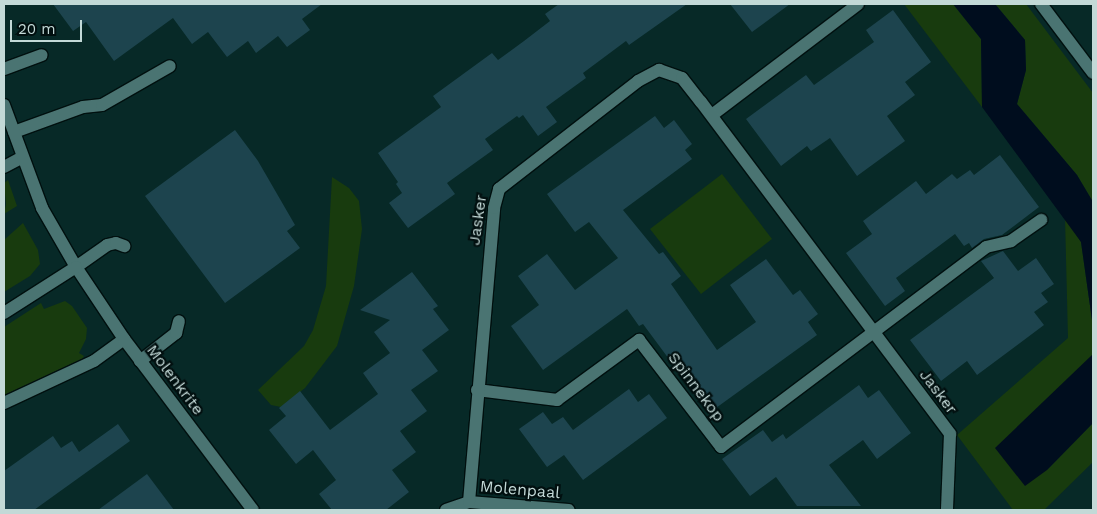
<!DOCTYPE html>
<html>
<head>
<meta charset="utf-8">
<style>
	body { margin:0 }
	#map { position:relative; width:1097px; height:514px; overflow:hidden; background:#072927; font-family:"Work Sans",sans-serif }
	div>[style] { position:absolute }
	.green>* { inset:0; background:#183b0e }
	.water>* { inset:0; background:#000d1e }
	.building>* { inset:0; background:#1d444e }
	.roads { filter:drop-shadow(1px 0 #00100f) drop-shadow(-1px 0 #00100f) drop-shadow(0 1px #00100f) drop-shadow(0 -1px #00100f) }
	.lane>* { height:12px; margin:-6px; padding:0 6px; transform-origin:6px; border-radius:6px; background:#4a7472 }
	.street>* { height:12px; margin:-6px; padding:0 6px; transform-origin:6px; border-radius:6px; background:#4a7472 }
	.secondary>* { height:12px; margin:-6px; padding:0 6px; transform-origin:6px; border-radius:6px; background:#4a7472 }
	span { translate:-50% -50%; white-space:nowrap; text-align:center; line-height:1.15; -webkit-text-stroke:4.5px #010f0f; paint-order:stroke }
	.street-label { font-size:16px; color:#c3d9d7 }
	.frame { position:absolute; inset:0; border:5px solid #c3d9d7; pointer-events:none }
	.scale { position:absolute; left:10px; top:20px; width:72px; height:22px; box-sizing:border-box; border:2px solid #c3d9d7; border-top:0; padding-left:6px; font-size:15px; line-height:18px; white-space:nowrap; color:#c3d9d7; -webkit-text-stroke:4px #010f0f; paint-order:stroke }
</style>
</head>
<body>
<div id="map">
	<div class="green">
		<i style="clip-path:polygon(904px 4px,953px 4px,981px 39px,982px 107px)"></i>
		<i style="clip-path:polygon(995px 4px,1026px 4px,1093px 93px,1093px 202px,1077px 175px,1017px 104px,1026px 70px,1025px 40px)"></i>
		<i style="clip-path:polygon(722px 174px,772px 239px,701px 294px,650px 229px)"></i>
		<i style="clip-path:polygon(332px 177px,349px 188px,359px 201px,362px 229px,354px 286px,337px 346px,305px 388px,281px 407px,271px 405px,258px 390px,304px 346px,313px 330px,326px 286px)"></i>
		<i style="clip-path:polygon(8px 180px,17px 206px,4px 214px,6px 204px,4px 183px)"></i>
		<i style="clip-path:polygon(1065px 217px,1081px 242px,1093px 327px,1093px 354px,1047px 470px,1093px 423px,1093px 462px,1044px 510px,1013px 510px,957px 435px,1068px 338px)"></i>
		<i style="clip-path:polygon(23px 223px,38px 250px,40px 264px,30px 276px,4px 292px,4px 240px)"></i>
		<i style="clip-path:polygon(65px 301px,72px 306px,87px 328px,86px 339px,79px 353px,84px 356px,82px 359px,4px 396px,4px 327px,41px 303px,44px 309px)"></i>
	</div>
	<div class="water">
		<i style="clip-path:polygon(953px 4px,995px 4px,1025px 40px,1026px 70px,1017px 104px,1077px 175px,1093px 202px,1093px 327px,1081px 242px,982px 107px,981px 39px)"></i>
		<i style="clip-path:polygon(1093px 354px,1093px 423px,1047px 470px,1025px 486px,995px 448px)"></i>
	</div>
	<div class="building">
		<i style="clip-path:polygon(53px 4px,322px 4px,302px 19px,310px 30px,287px 47px,278px 36px,256px 53px,248px 41px,227px 57px,208px 32px,192px 44px,173px 18px,114px 61px,86px 22px,73px 31px)"></i>
		<i style="clip-path:polygon(559px 4px,687px 4px,629px 45px,626px 41px,583px 73px,586px 78px,546px 107px,557px 122px,538px 136px,523px 115px,519px 118px,517px 116px,485px 139px,493px 150px,447px 183px,455px 194px,408px 228px,389px 203px,402px 193px,396px 184px,398px 182px,378px 153px,441px 107px,433px 96px,492px 53px,498px 60px,524px 41px,550px 21px,545px 14px)"></i>
		<i style="clip-path:polygon(730px 4px,790px 4px,752px 32px)"></i>
		<i style="clip-path:polygon(893px 10px,931px 62px,905px 82px,915px 95px,887px 116px,905px 141px,857px 176px,830px 138px,811px 151px,807px 146px,781px 166px,746px 119px,806px 75px,814px 85px,874px 42px,866px 30px)"></i>
		<i style="clip-path:polygon(655px 116px,664px 128px,674px 120px,692px 144px,685px 150px,692px 159px,623px 210px,659px 254px,663px 252px,681px 276px,671px 284px,717px 350px,756px 322px,730px 285px,766px 259px,793px 295px,800px 290px,818px 314px,808px 322px,817px 335px,709px 413px,643px 324px,639px 326px,627px 309px,543px 370px,511px 326px,539px 305px,518px 276px,547px 254px,575px 290px,618px 258px,589px 222px,575px 232px,547px 194px)"></i>
		<i style="clip-path:polygon(235px 130px,258px 161px,295px 225px,287px 231px,300px 248px,225px 303px,145px 196px)"></i>
		<i style="clip-path:polygon(1000px 155px,1039px 207px,1002px 235px,984px 239px,972px 248px,969px 243px,964px 246px,955px 234px,896px 278px,905px 291px,885px 306px,846px 253px,872px 234px,863px 221px,916px 181px,926px 194px,952px 174px,957px 179px,970px 170px,974px 175px)"></i>
		<i style="clip-path:polygon(1003px 251px,1018px 271px,1036px 258px,1054px 284px,1041px 293px,1048px 302px,1034px 312px,1044px 325px,977px 375px,967px 361px,941px 381px,910px 340px,994px 278px,981px 261px)"></i>
		<i style="clip-path:polygon(412px 272px,438px 306px,433px 309px,449px 330px,422px 350px,438px 371px,411px 390px,427px 411px,400px 431px,416px 452px,392px 470px,409px 492px,386px 510px,332px 510px,319px 494px,336px 480px,313px 450px,296px 464px,269px 430px,286px 416px,279px 408px,300px 391px,330px 430px,378px 394px,363px 373px,390px 353px,374px 332px,390px 320px,360px 310px)"></i>
		<i style="clip-path:polygon(859px 385px,868px 398px,879px 390px,911px 433px,877px 459px,863px 440px,829px 465px,861px 506px,797px 506px,776px 477px,750px 496px,722px 459px,763px 430px,772px 442px,783px 434px,786px 439px)"></i>
		<i style="clip-path:polygon(629px 389px,638px 402px,649px 394px,667px 418px,583px 480px,564px 455px,547px 467px,519px 429px,543px 412px,552px 424px,563px 417px,573px 430px)"></i>
		<i style="clip-path:polygon(118px 424px,130px 441px,34px 510px,4px 510px,4px 471px,53px 436px,61px 448px,72px 441px,79px 452px)"></i>
		<i style="clip-path:polygon(147px 474px,174px 510px,98px 510px)"></i>
	</div>
	<div class="roads">
		<div class="lane">
			<i style="left:4px;top:69px;width:40px;rotate:-20.2deg"></i>
			<i style="left:14px;top:132px;width:73px;rotate:-19.9deg"></i>
			<i style="left:83px;top:107px;width:19px;rotate:-6deg"></i>
			<i style="left:102px;top:105px;width:78px;rotate:-29.8deg"></i>
			<i style="left:4px;top:167px;width:21px;rotate:-28deg"></i>
			<i style="left:76px;top:267px;width:38px;rotate:-35deg"></i>
			<i style="left:107px;top:245px;width:9px;rotate:-13deg"></i>
			<i style="left:116px;top:243px;width:9px;rotate:21deg"></i>
			<i style="left:140px;top:361px;width:46px;rotate:-37.9deg"></i>
			<i style="left:176px;top:333px;width:12px;rotate:-76deg"></i>
		</div>
		<div class="street">
			<i style="left:1041px;top:4px;width:86px;rotate:53deg"></i>
			<i style="left:712px;top:115px;width:183px;rotate:-37.2deg"></i>
			<i style="left:477px;top:390px;width:81px;rotate:7.1deg"></i>
			<i style="left:557px;top:400px;width:102px;rotate:-36.2deg"></i>
			<i style="left:639px;top:340px;width:135px;rotate:52.5deg"></i>
			<i style="left:721px;top:447px;width:332px;rotate:-37deg"></i>
			<i style="left:986px;top:247px;width:26px;rotate:-13deg"></i>
			<i style="left:1011px;top:241px;width:37px;rotate:-35deg"></i>
			<i style="left:4px;top:403px;width:99px;rotate:-25deg"></i>
			<i style="left:94px;top:361px;width:37px;rotate:-36deg"></i>
			<i style="left:469px;top:502px;width:100px;rotate:4.6deg"></i>
			<i style="left:446px;top:510px;width:24px;rotate:-19deg"></i>
			<i style="left:469px;top:502px;width:295px;rotate:-85.1deg"></i>
			<i style="left:494px;top:208px;width:20px;rotate:-75deg"></i>
			<i style="left:499px;top:189px;width:176px;rotate:-37.8deg"></i>
			<i style="left:638px;top:81px;width:24px;rotate:-28deg"></i>
			<i style="left:659px;top:70px;width:24px;rotate:19deg"></i>
			<i style="left:682px;top:78px;width:31px;rotate:52deg"></i>
			<i style="left:701px;top:102px;width:415px;rotate:53.1deg"></i>
			<i style="left:950px;top:434px;width:76px;rotate:92.3deg"></i>
		</div>
		<div class="secondary">
			<i style="left:4px;top:105px;width:110px;rotate:69.7deg"></i>
			<i style="left:42px;top:208px;width:68px;rotate:60deg"></i>
			<i style="left:76px;top:267px;width:87px;rotate:56.3deg"></i>
			<i style="left:124px;top:339px;width:214px;rotate:53deg"></i>
			<i style="left:4px;top:313px;width:85px;rotate:-32.6deg"></i>
		</div>
	</div>
	<div class="street-label">
		<span style="left:478px;top:220px;rotate:-82deg">Jasker</span>
		<span style="left:175px;top:380px;rotate:53deg">Molenkrite</span>
		<span style="left:696px;top:387px;rotate:53deg">Spinnekop</span>
		<span style="left:938px;top:392px;rotate:53deg">Jasker</span>
		<span style="left:520px;top:490px;rotate:5deg">Molenpaal</span>
	</div>
	<div class="frame"></div>
	<div class="scale">20 m</div>
</div>
</body>
</html>
